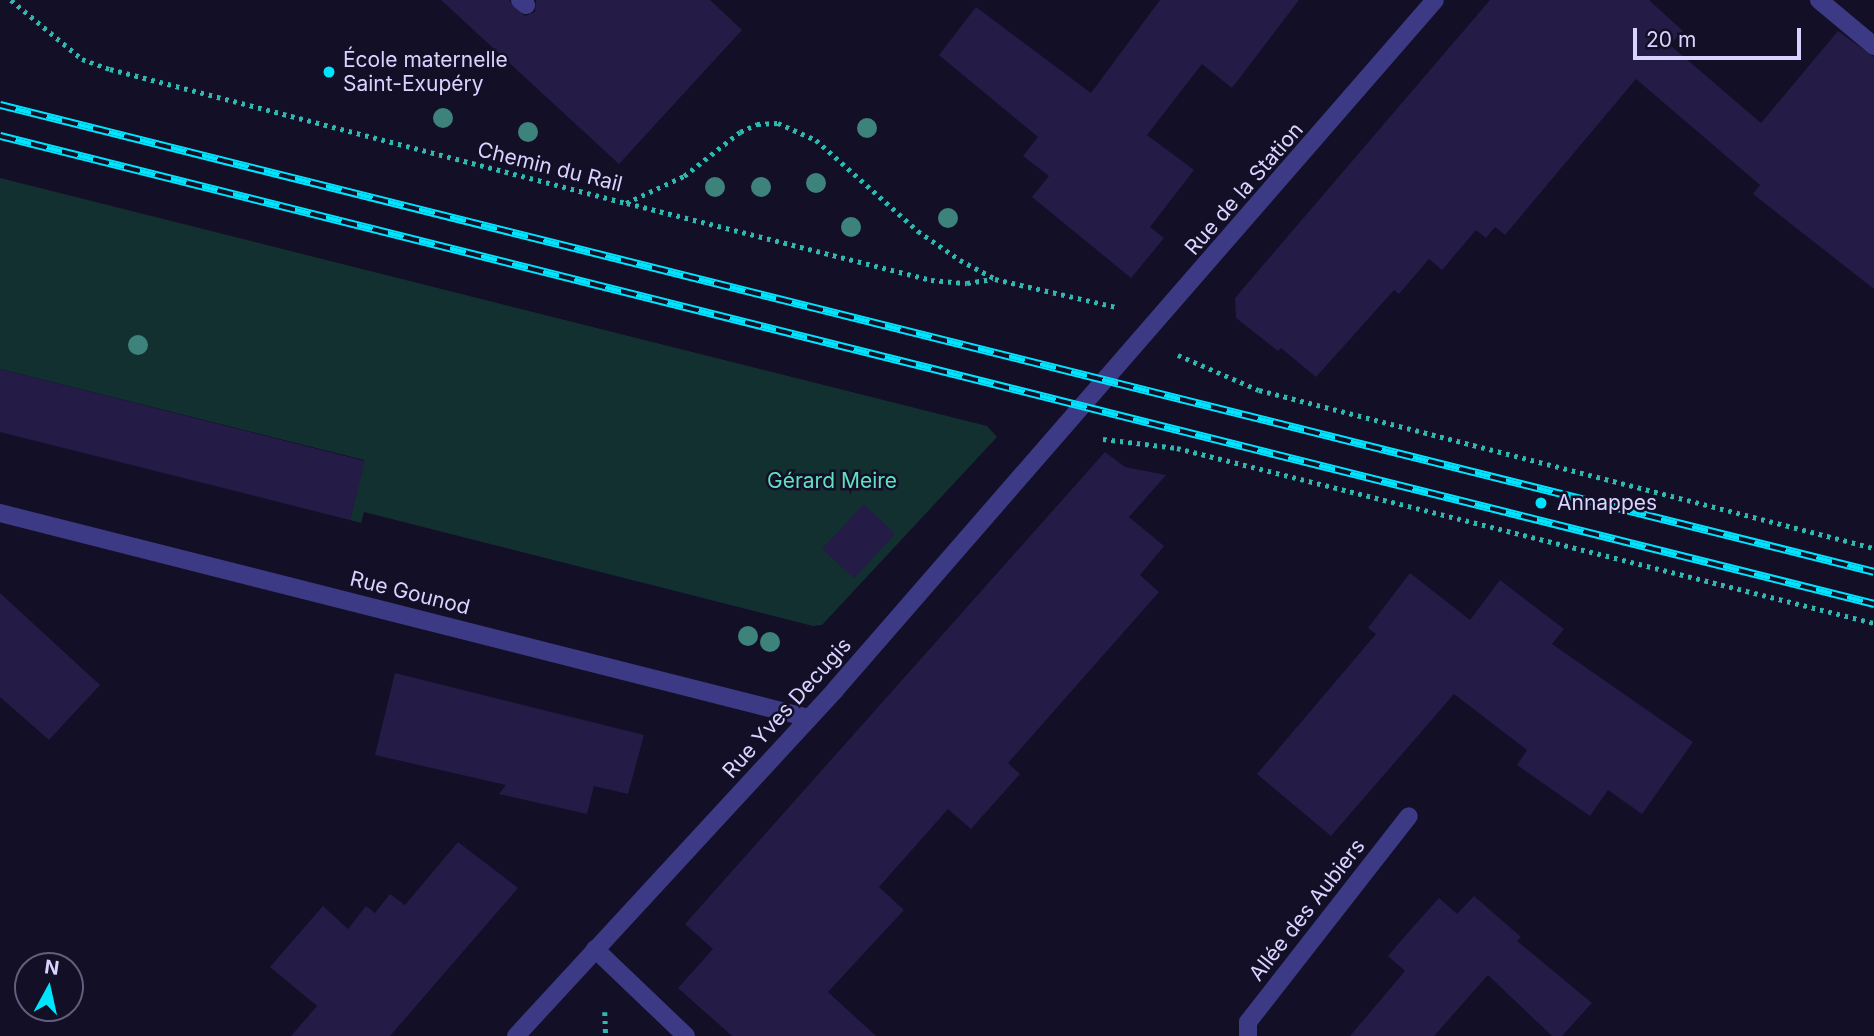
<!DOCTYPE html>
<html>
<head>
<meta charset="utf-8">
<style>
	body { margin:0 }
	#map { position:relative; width:1874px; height:1036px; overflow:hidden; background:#130f26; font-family:Inter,sans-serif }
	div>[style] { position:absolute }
	.green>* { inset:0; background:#12302f }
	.building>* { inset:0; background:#241b47 }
	.path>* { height:4.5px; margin-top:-2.25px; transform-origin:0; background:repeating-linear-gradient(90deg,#2fb8b0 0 3.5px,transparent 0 8.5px) }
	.service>* { height:18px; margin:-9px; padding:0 9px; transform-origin:9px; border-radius:9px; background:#3d3a85 }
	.minor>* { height:18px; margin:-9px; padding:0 9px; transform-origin:9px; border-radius:9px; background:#3d3a85 }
	.tertiary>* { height:18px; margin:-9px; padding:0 9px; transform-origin:9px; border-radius:9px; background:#3d3a85 }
	.rail>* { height:8px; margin-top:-4px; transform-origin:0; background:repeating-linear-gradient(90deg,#130f26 0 16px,#00e5ff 0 32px); box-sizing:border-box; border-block:2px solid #00e5ff }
	.trees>* { width:20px; height:20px; margin:-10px; border-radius:50%; background:#3d827b }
	.dots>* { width:19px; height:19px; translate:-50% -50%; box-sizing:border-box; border:4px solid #130f26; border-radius:50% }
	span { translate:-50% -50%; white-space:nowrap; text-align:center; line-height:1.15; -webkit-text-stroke:5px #130f26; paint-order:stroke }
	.poi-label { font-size:21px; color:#d9d4ff }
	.left { translate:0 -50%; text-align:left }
	.street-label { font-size:21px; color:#d9d4ff }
	.park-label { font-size:21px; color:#5fe0c0 }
	.north { position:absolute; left:14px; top:952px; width:70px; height:70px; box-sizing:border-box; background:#130f26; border:2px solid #625e7d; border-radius:50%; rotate:8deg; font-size:19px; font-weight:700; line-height:28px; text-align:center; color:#d9d4ff }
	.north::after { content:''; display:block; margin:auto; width:24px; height:32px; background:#00e5ff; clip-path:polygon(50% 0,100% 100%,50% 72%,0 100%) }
	.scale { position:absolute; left:1633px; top:28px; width:168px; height:32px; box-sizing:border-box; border:4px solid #d9d4ff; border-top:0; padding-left:9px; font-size:21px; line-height:24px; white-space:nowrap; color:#d9d4ff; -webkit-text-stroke:5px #130f26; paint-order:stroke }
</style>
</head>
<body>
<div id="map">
	<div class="green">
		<i style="clip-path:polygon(0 178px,987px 426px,997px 437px,822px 625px,813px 626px,364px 512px,361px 523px,350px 520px,364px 460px,0 369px)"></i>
	</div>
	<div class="building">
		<i style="clip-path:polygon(441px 0,509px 0,525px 16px,535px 12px,536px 0,710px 0,742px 30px,619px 164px)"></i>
		<i style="clip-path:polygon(1160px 0,1299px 0,1232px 88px,1202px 64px,1147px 135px,1194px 170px,1150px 227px,1164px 238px,1131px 278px,1032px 197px,1049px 176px,1023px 156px,1038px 137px,939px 55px,976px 7px,1091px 93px)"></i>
		<i style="clip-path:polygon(1490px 0,1649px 0,1683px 31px,1670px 45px,1761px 123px,1838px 31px,1874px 57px,1874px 289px,1753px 194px,1760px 185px,1636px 79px,1505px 235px,1495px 227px,1486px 238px,1476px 230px,1442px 270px,1429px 259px,1399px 294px,1394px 290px,1316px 377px,1281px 348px,1278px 351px,1236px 318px,1235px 298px)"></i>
		<i style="clip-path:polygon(0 369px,365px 461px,350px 520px,0 432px)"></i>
		<i style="clip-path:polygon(1105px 452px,1125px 467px,1166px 475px,1129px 517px,1164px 546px,1140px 575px,1159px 592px,1008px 763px,1020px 774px,971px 829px,948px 809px,879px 887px,904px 910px,828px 992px,876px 1036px,732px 1036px,678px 988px,713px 949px,685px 924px)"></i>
		<i style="clip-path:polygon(864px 504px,895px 534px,854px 578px,822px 549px)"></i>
		<i style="clip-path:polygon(1410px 573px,1470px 620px,1500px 580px,1564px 629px,1552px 644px,1693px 742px,1642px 814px,1608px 790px,1590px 816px,1517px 765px,1527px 750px,1454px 694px,1331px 836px,1257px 774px,1376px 634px,1368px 628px)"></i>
		<i style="clip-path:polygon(0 593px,100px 685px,49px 740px,0 697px)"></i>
		<i style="clip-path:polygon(395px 673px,644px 735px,628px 794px,594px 786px,587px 814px,499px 794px,506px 785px,375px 755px)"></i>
		<i style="clip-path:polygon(458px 842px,518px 888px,390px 1036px,291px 1036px,317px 1006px,270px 967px,323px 906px,348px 929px,366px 906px,375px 913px,390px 894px,405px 905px)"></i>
		<i style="clip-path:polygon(1474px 896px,1521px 937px,1517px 941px,1592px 1003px,1562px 1036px,1552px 1036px,1488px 975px,1434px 1036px,1350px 1036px,1405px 971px,1388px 956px,1413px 927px,1439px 898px,1457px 914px)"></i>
	</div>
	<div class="path">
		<i style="left:11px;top:0;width:92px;rotate:39.7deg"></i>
		<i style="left:82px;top:59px;width:30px;rotate:20deg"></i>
		<i style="left:110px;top:69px;width:533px;rotate:14.56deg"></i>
		<i style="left:626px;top:203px;width:64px;rotate:-25deg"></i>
		<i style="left:684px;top:176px;width:71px;rotate:-38.2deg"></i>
		<i style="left:740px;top:132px;width:19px;rotate:-25deg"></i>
		<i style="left:757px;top:124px;width:21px;rotate:-3deg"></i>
		<i style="left:778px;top:123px;width:42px;rotate:24.1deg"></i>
		<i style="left:816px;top:140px;width:137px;rotate:41.7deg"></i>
		<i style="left:918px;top:231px;width:51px;rotate:34.6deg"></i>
		<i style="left:960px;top:260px;width:40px;rotate:28deg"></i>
		<i style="left:995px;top:279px;width:124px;rotate:13deg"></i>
		<i style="left:627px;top:203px;width:314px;rotate:14.2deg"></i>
		<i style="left:931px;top:280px;width:36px;rotate:5deg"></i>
		<i style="left:967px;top:283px;width:26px;rotate:-9deg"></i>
		<i style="left:1178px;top:355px;width:88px;rotate:23.4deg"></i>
		<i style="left:1259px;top:390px;width:635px;rotate:14.41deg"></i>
		<i style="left:1103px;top:439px;width:75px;rotate:6.9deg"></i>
		<i style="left:1177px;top:448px;width:719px;rotate:14.09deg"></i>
		<i style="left:605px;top:1012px;width:24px;rotate:88deg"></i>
	</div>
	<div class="service">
		<i style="left:520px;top:0;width:8px;rotate:40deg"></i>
		<i style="left:1819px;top:0;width:72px;rotate:39.9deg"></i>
	</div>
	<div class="minor">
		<i style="left:0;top:513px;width:835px;rotate:14.22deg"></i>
		<i style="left:595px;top:949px;width:126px;rotate:43.7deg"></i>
		<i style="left:1248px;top:1036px;width:14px;rotate:-90deg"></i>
		<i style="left:1248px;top:1022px;width:261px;rotate:-52deg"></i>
	</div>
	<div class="tertiary">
		<i style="left:516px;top:1036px;width:471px;rotate:-47.3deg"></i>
		<i style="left:835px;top:690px;width:914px;rotate:-48.99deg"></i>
	</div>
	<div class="rail">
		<i style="left:0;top:105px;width:1931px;rotate:13.99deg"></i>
		<i style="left:0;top:136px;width:1932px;rotate:14.02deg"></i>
	</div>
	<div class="trees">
		<i style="left:443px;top:118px"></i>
		<i style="left:867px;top:128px"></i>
		<i style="left:528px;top:132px"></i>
		<i style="left:816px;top:183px"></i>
		<i style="left:715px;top:187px"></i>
		<i style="left:761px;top:187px"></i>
		<i style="left:948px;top:218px"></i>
		<i style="left:851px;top:227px"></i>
		<i style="left:138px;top:345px"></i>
		<i style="left:748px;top:636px"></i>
		<i style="left:770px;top:642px"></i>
	</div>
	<div class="dots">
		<i style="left:329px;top:72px;background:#00e5ff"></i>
		<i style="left:1541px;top:503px;background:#00e5ff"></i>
	</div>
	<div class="poi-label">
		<span class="left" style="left:343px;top:72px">École maternelle<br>Saint-Exupéry</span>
		<span class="left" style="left:1557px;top:503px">Annappes</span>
	</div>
	<div class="street-label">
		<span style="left:550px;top:167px;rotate:14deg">Chemin du Rail</span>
		<span style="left:1244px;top:189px;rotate:-49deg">Rue de la Station</span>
		<span style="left:410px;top:593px;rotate:14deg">Rue Gounod</span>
		<span style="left:787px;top:708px;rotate:-48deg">Rue Yves Decugis</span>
		<span style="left:1307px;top:910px;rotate:-52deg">Allée des Aubiers</span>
	</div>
	<div class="park-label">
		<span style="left:832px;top:481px">Gérard Meire</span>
	</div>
	<div class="north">N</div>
	<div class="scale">20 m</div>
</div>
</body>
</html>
